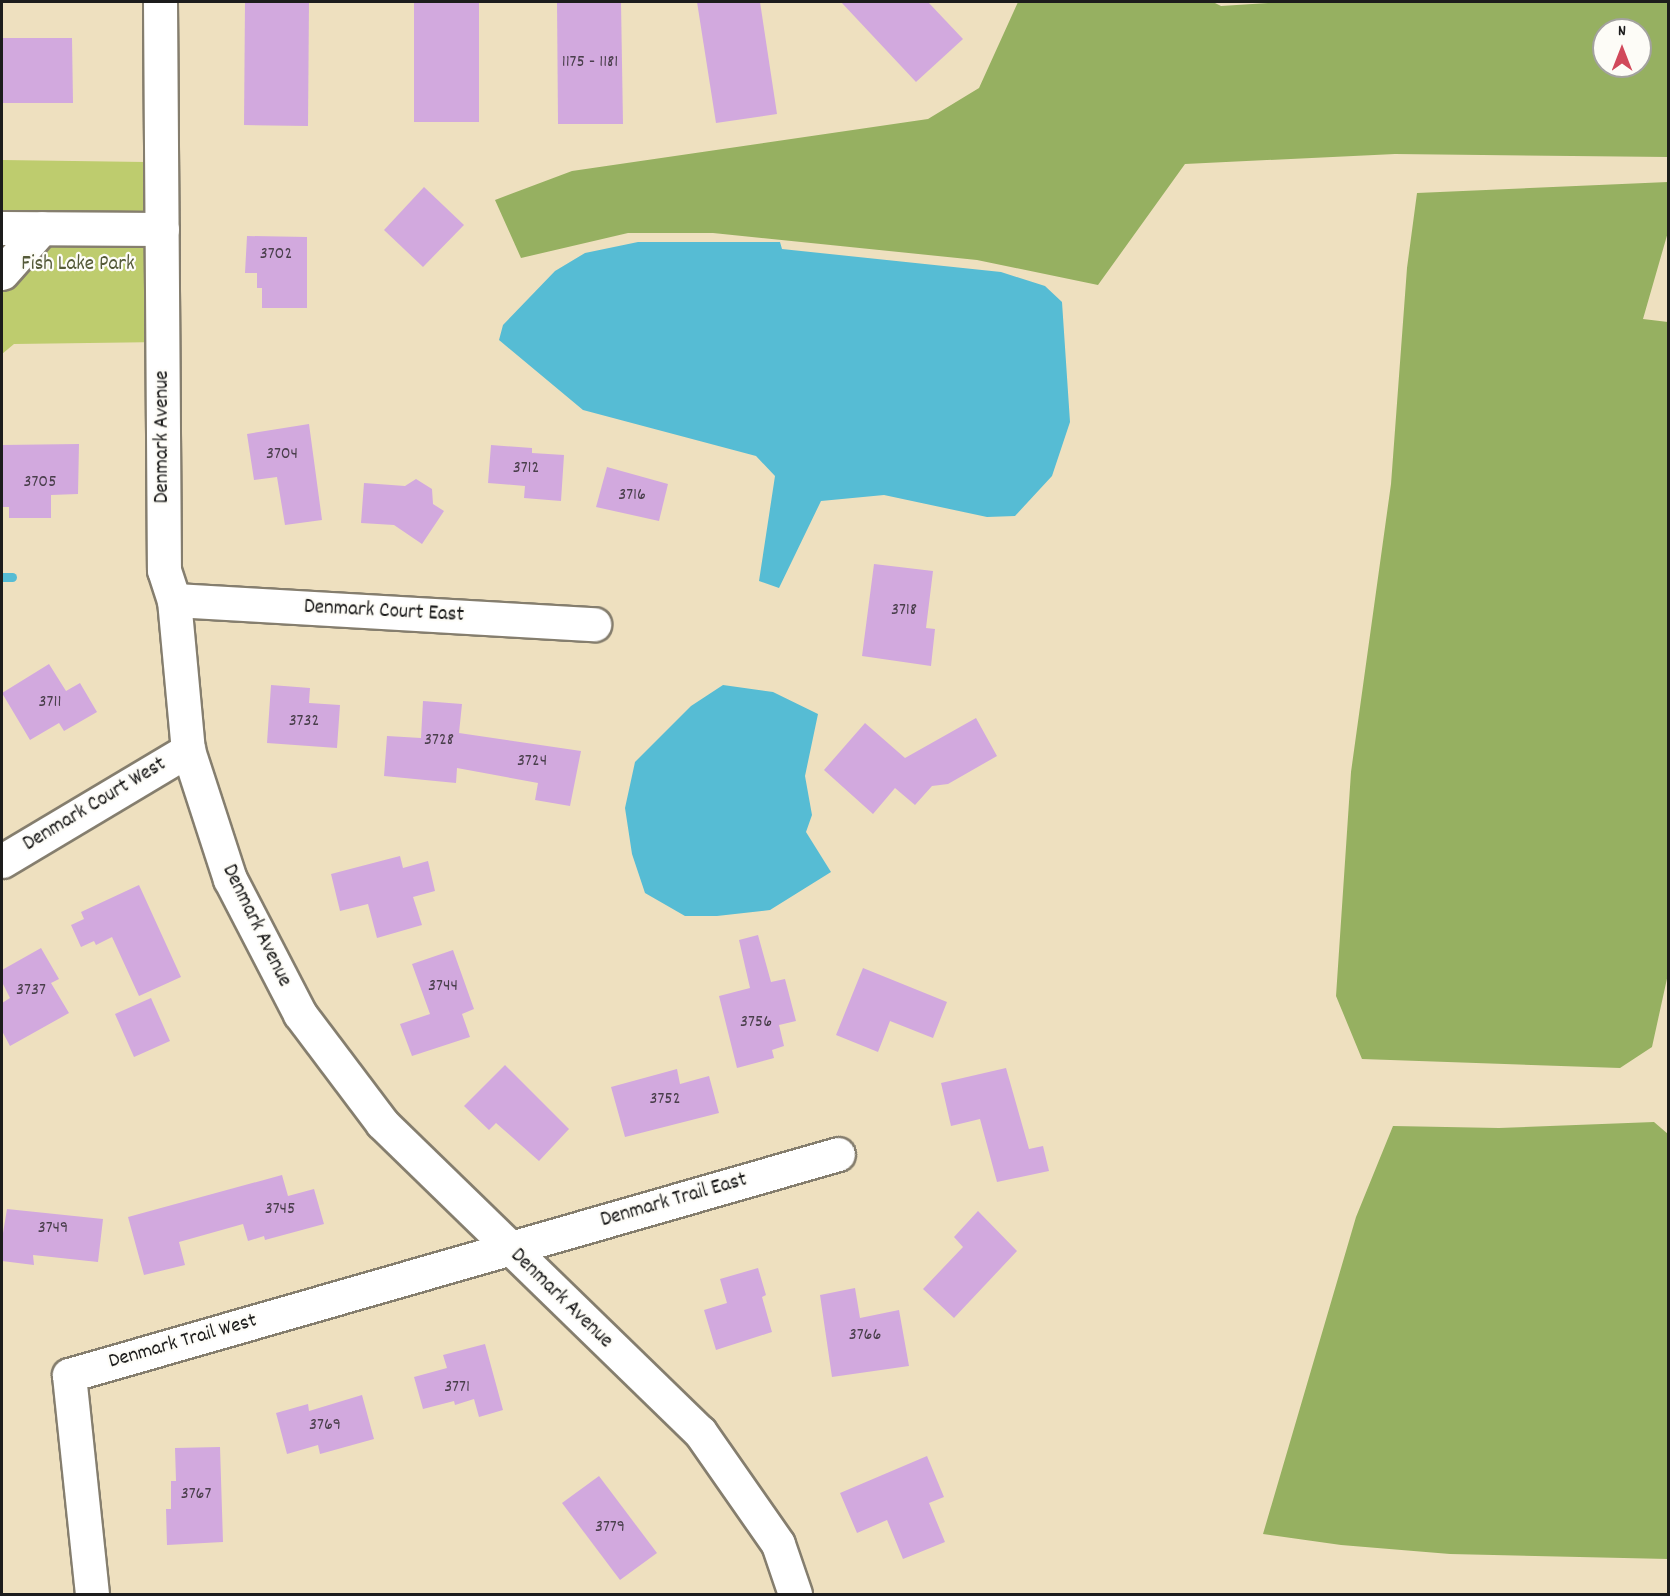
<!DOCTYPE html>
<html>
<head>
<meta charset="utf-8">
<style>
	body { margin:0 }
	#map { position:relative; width:1670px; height:1596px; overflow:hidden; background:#eee0bf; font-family:Dekko,sans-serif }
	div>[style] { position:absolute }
	.green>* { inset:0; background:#becc6e }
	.forest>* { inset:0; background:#96b061 }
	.water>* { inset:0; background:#56bcd4 }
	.stream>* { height:9px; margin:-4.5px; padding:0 4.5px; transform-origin:4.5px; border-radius:4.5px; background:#56bcd4 }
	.building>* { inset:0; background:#d2a9de }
	.roads { filter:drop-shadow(2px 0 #857e6e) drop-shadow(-2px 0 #857e6e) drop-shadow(0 2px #857e6e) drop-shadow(0 -2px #857e6e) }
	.minor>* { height:33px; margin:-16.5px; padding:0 16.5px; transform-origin:16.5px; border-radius:16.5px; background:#fff }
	span { translate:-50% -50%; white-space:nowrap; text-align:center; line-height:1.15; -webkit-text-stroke:4.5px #fdfcf7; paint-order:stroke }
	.number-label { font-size:18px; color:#4a3f4c }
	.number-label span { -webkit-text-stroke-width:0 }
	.park-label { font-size:21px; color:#555a39 }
	.street-label { font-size:21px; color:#1c1c1c }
	.frame { position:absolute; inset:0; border:3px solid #1c1c1c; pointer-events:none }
	.north { position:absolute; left:1592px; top:18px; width:60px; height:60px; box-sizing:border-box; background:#fdfcf7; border:2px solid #a3a29f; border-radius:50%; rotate:0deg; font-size:16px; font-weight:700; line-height:24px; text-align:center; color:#1c1c1c }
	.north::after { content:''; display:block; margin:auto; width:21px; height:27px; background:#d1495b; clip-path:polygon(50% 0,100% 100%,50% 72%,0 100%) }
</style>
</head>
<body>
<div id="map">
	<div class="green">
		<i style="clip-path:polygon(2px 160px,145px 162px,163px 342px,14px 344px,2px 354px)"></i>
	</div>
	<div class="forest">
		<i style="clip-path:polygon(evenodd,1018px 2px,1213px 2px,1221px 6px,1283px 2px,1668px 2px,1668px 157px,1395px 154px,1185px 164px,1098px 285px,977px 260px,713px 233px,628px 233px,521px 258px,495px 200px,572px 171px,928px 119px,979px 88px,1018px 2px,1604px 30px,1640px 30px,1640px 66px,1604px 66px,1604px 30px)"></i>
		<i style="clip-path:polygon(1668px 182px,1668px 232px,1643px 319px,1668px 322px,1668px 974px,1652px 1047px,1620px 1068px,1362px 1059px,1336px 996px,1351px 772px,1391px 484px,1407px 268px,1417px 193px)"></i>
		<i style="clip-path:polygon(1654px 1122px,1668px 1134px,1668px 1559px,1450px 1554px,1341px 1545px,1263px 1534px,1356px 1217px,1393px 1126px,1499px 1128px)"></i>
	</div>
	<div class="water">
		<i style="clip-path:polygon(638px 242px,780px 242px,782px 249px,1001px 272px,1045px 286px,1062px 302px,1070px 422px,1052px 476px,1015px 516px,987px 517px,884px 495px,821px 501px,779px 588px,759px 581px,775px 476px,756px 456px,583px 410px,499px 340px,503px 325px,555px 271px,585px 253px)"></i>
		<i style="clip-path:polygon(723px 685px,773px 692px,818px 714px,805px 776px,812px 815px,806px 832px,831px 872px,770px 910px,717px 916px,685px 916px,645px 893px,632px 854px,625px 808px,635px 762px,691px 706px)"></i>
	</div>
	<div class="stream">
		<i style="left:2px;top:577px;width:10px"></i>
	</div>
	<div class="building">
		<i style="clip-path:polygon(245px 2px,309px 2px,308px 126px,244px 125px)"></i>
		<i style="clip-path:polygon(414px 2px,479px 2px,479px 122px,414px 122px)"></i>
		<i style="clip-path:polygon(557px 2px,621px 2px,623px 124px,558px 124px)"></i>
		<i style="clip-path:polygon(697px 2px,760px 2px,777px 114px,716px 123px)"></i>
		<i style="clip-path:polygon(841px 2px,928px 2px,963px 39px,916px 82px)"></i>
		<i style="clip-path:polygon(2px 38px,72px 38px,73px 103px,2px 103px)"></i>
		<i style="clip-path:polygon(424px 187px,464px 225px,423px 267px,384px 230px)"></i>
		<i style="clip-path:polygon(247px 236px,307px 237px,307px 308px,262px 308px,262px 288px,257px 288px,257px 273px,245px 273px)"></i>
		<i style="clip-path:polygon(309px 424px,322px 520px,285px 525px,277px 477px,254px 480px,247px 434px)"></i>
		<i style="clip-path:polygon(79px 444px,78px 494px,51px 495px,51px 518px,9px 518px,9px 507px,2px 507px,2px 445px)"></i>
		<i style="clip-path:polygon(491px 445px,532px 448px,532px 453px,564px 455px,561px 501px,524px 498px,525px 486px,488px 483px)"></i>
		<i style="clip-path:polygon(607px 467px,668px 484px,659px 521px,596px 507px)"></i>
		<i style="clip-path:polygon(416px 479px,432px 489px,433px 504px,444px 511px,422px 544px,394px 525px,361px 523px,364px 483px,405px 486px)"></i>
		<i style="clip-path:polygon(874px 564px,933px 571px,926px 628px,935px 629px,931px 666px,862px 656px)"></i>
		<i style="clip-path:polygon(49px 664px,66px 691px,80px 683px,97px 712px,64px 731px,59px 723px,30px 740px,2px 693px)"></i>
		<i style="clip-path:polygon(271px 685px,310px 688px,309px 703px,340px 705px,337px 748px,267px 743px)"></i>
		<i style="clip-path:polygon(423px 701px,462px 704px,459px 733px,581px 751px,570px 806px,535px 800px,538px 783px,457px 768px,456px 783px,384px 776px,387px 736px,421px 738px)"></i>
		<i style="clip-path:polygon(976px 718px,997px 756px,948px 784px,932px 786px,915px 805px,895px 788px,873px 814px,824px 770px,865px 723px,905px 758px)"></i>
		<i style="clip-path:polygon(400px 856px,403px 868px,428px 861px,435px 891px,413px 897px,422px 925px,377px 938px,368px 904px,340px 911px,331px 874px)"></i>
		<i style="clip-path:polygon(139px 885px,181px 977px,139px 996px,112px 937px,96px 945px,94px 941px,81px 947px,71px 925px,84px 919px,81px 912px)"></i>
		<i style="clip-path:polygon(758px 935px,771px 982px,785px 979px,796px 1021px,779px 1025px,784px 1046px,772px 1050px,774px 1058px,737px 1068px,719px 996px,750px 988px,739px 940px)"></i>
		<i style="clip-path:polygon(41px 948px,59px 979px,51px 983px,69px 1013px,10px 1046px,2px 1031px,2px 1003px,10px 998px,2px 982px,2px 970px)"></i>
		<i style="clip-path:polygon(453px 950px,474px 1009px,462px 1014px,470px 1037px,412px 1056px,400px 1024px,430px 1014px,412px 964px)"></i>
		<i style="clip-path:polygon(863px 968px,947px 1002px,933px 1038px,890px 1021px,878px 1052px,836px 1035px)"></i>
		<i style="clip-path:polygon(151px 998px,170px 1041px,134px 1057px,115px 1014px)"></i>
		<i style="clip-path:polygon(505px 1065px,569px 1129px,539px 1161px,496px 1123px,489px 1130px,464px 1106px)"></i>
		<i style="clip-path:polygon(1006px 1068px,1029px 1149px,1043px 1146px,1049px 1171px,997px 1182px,980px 1119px,951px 1126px,941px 1083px)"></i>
		<i style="clip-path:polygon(677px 1069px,680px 1084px,709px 1076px,719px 1113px,625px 1137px,611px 1087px)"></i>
		<i style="clip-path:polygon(282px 1175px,288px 1196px,314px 1189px,324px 1224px,265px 1240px,264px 1236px,248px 1241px,243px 1224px,179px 1242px,185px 1265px,144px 1275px,128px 1217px)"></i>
		<i style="clip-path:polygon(7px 1209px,103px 1219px,98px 1262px,33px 1255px,34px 1265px,2px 1261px,2px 1239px)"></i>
		<i style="clip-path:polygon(978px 1211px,1017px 1251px,954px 1318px,923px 1289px,963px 1247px,954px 1237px)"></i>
		<i style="clip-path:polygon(758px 1268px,766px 1295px,762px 1297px,772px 1332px,716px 1350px,704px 1310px,727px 1303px,720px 1279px)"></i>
		<i style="clip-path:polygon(855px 1288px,860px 1318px,899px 1310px,909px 1366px,832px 1377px,820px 1295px)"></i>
		<i style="clip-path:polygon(485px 1344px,503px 1410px,479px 1417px,474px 1399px,455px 1405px,454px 1401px,423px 1409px,414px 1377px,447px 1368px,443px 1355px)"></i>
		<i style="clip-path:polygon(362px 1395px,374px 1439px,320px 1454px,318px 1445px,287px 1454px,276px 1413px,308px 1404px,309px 1411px)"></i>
		<i style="clip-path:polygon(220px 1447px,223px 1542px,167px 1545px,166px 1509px,171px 1509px,171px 1481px,176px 1481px,175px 1448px)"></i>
		<i style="clip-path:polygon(927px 1456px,944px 1497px,929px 1503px,945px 1542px,903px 1559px,887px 1520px,857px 1533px,840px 1493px)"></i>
		<i style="clip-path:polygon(599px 1476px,657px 1553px,620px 1580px,562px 1503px)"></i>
	</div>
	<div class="roads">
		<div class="minor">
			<i style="left:160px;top:2px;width:568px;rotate:89.6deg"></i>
			<i style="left:164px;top:570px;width:32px;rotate:72deg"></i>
			<i style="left:174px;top:600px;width:151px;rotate:84.7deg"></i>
			<i style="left:188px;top:750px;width:136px;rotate:72deg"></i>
			<i style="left:230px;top:879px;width:152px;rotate:62.6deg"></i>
			<i style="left:300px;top:1014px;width:136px;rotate:53deg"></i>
			<i style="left:382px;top:1123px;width:443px;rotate:44.2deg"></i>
			<i style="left:700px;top:1432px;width:136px;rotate:55.1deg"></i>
			<i style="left:778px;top:1544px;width:53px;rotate:71.2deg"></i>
			<i style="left:2px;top:228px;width:160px;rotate:0.4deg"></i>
			<i style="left:2px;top:273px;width:60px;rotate:-48.4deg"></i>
			<i style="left:174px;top:600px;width:421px;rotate:3.3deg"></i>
			<i style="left:2px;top:861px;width:217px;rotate:-30.8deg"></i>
			<i style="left:92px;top:1594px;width:220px;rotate:-96deg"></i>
			<i style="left:69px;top:1375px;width:800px;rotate:-16.03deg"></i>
		</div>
	</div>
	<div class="number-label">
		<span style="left:590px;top:63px">1175 - 1181</span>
		<span style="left:276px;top:255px">3702</span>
		<span style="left:282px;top:455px">3704</span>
		<span style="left:526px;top:469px">3712</span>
		<span style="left:40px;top:483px">3705</span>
		<span style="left:632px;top:496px">3716</span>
		<span style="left:904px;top:611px">3718</span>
		<span style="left:50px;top:703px">3711</span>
		<span style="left:304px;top:722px">3732</span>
		<span style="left:439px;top:741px">3728</span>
		<span style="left:532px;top:762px">3724</span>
		<span style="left:443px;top:987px">3744</span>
		<span style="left:31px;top:991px">3737</span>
		<span style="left:756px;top:1023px">3756</span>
		<span style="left:665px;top:1100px">3752</span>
		<span style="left:280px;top:1210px">3745</span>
		<span style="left:53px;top:1229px">3749</span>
		<span style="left:865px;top:1336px">3766</span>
		<span style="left:457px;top:1388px">3771</span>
		<span style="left:325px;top:1426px">3769</span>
		<span style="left:196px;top:1495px">3767</span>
		<span style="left:610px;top:1528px">3779</span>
	</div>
	<div class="park-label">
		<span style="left:78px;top:265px">Fish Lake Park</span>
	</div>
	<div class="street-label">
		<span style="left:163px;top:437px;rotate:-90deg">Denmark Avenue</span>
		<span style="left:384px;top:612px;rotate:3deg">Denmark Court East</span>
		<span style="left:95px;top:805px;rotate:-31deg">Denmark Court West</span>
		<span style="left:256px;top:926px;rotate:64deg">Denmark Avenue</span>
		<span style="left:674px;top:1201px;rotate:-16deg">Denmark Trail East</span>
		<span style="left:561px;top:1299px;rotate:44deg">Denmark Avenue</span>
		<span style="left:183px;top:1342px;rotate:-16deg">Denmark Trail West</span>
	</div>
	<div class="frame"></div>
	<div class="north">N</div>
</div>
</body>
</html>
